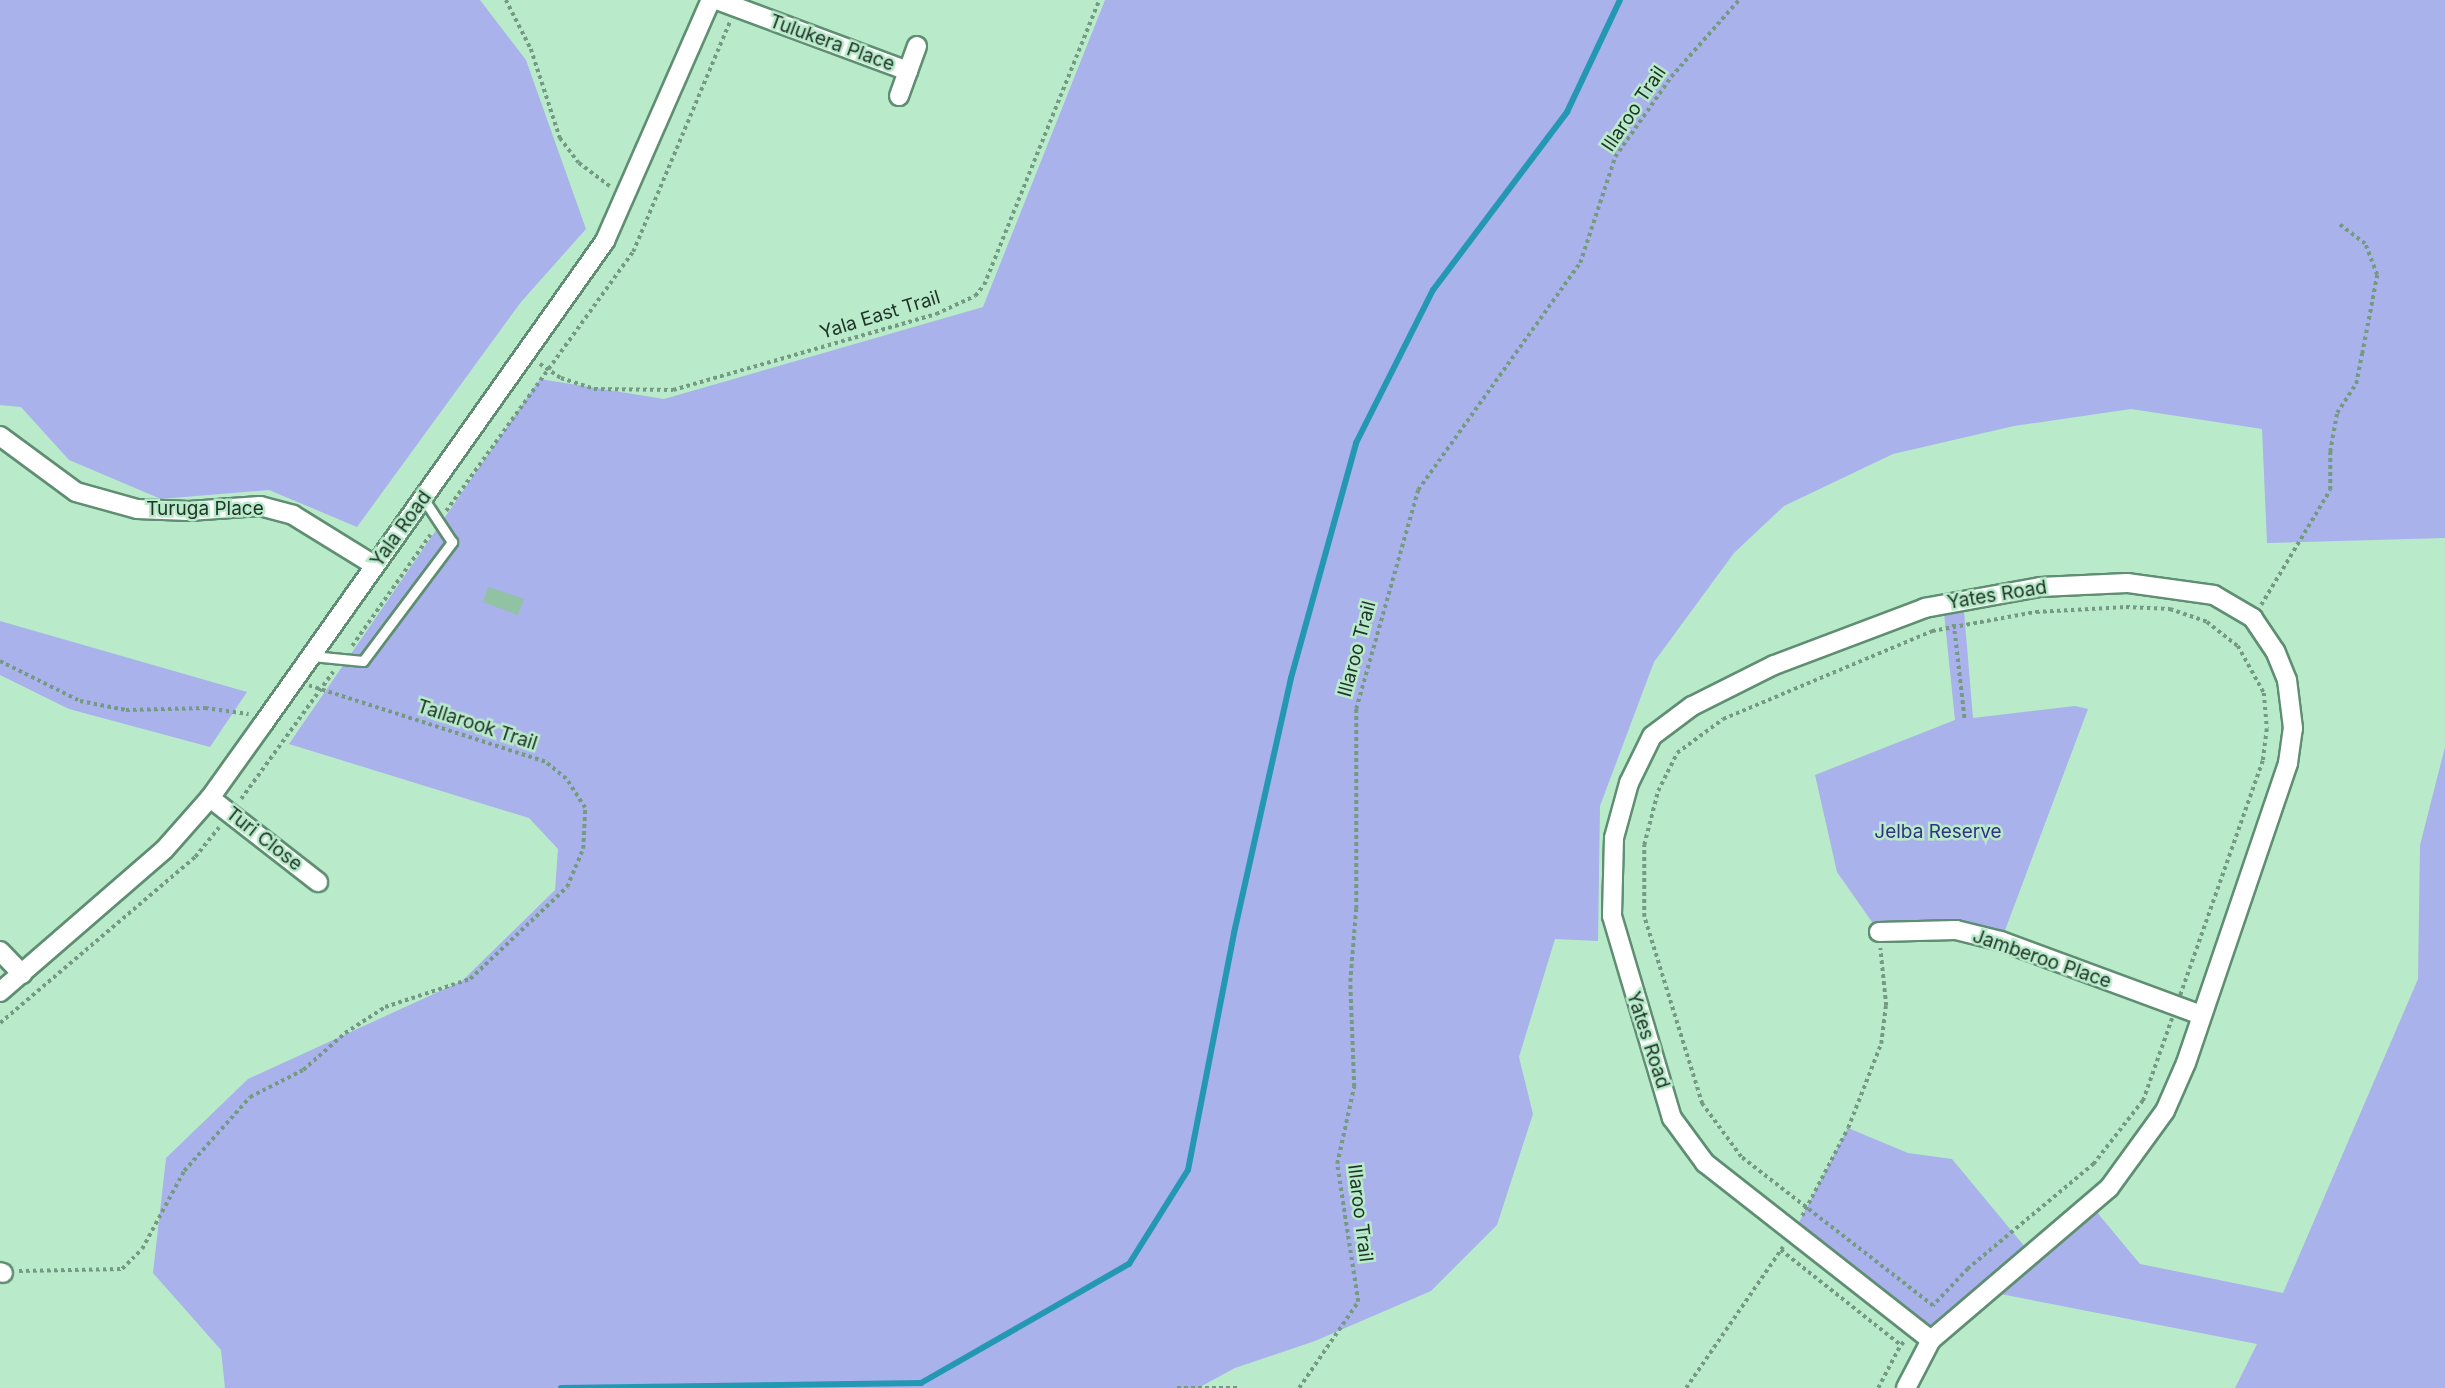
<!DOCTYPE html>
<html>
<head>
<meta charset="utf-8">
<style>
	body { margin:0 }
	#map { position:relative; width:2445px; height:1388px; overflow:hidden; background:#b9ebcb; font-family:Inter,sans-serif }
	div>[style] { position:absolute }
	.green>* { inset:0; background:#a9b2ea }
	.stream>* { height:6px; margin:-3px; padding:0 3px; transform-origin:3px; border-radius:3px; background:#2498b2 }
	.building>* { inset:0; background:#91c2a3 }
	.path>* { height:3.5px; margin-top:-1.75px; transform-origin:0; background:repeating-linear-gradient(90deg,#759a83 0 3.5px,transparent 0 7px) }
	.roads { filter:drop-shadow(2px 0 #5f8e72) drop-shadow(-2px 0 #5f8e72) drop-shadow(0 2px #5f8e72) drop-shadow(0 -2px #5f8e72) }
	.service>* { height:9px; margin:-4.5px; padding:0 4.5px; transform-origin:4.5px; border-radius:4.5px; background:#fff }
	.minor>* { height:18px; margin:-9px; padding:0 9px; transform-origin:9px; border-radius:9px; background:#fff }
	span { translate:-50% -50%; white-space:nowrap; text-align:center; line-height:1.15; -webkit-text-stroke:5px #b9ebcb; paint-order:stroke }
	.street-label { font-size:19px; color:#1f3327 }
	.park-label { font-size:19px; color:#323385 }
</style>
</head>
<body>
<div id="map">
	<div class="green">
		<i style="clip-path:polygon(0 0,480px 0,526px 60px,586px 229px,521px 302px,357px 527px,269px 490px,161px 499px,69px 460px,21px 407px,0 405px)"></i>
		<i style="clip-path:polygon(1105px 0,2445px 0,2445px 538px,2267px 543px,2262px 429px,2131px 409px,2014px 426px,1893px 454px,1784px 506px,1734px 553px,1654px 662px,1600px 806px,1598px 941px,1555px 939px,1519px 1057px,1533px 1114px,1497px 1225px,1431px 1291px,1315px 1341px,1235px 1368px,1198px 1388px,225px 1388px,221px 1350px,153px 1273px,166px 1158px,248px 1079px,462px 981px,555px 890px,558px 849px,529px 818px,289px 744px,540px 379px,664px 399px,983px 307px)"></i>
		<i style="clip-path:polygon(1963px 599px,1973px 718px,2075px 706px,2088px 709px,2001px 941px,1879px 932px,1837px 872px,1815px 775px,1955px 720px,1943px 603px)"></i>
		<i style="clip-path:polygon(0 621px,247px 692px,210px 747px,69px 709px,0 675px)"></i>
		<i style="clip-path:polygon(2445px 747px,2445px 1388px,2235px 1388px,2257px 1344px,1985px 1291px,1931px 1340px,1795px 1230px,1848px 1128px,1908px 1153px,1952px 1159px,2030px 1253px,2090px 1204px,2140px 1264px,2283px 1293px,2418px 979px,2420px 845px)"></i>
	</div>
	<div class="stream">
		<i style="left:561px;top:1388px;width:360px;rotate:-0.8deg"></i>
		<i style="left:921px;top:1383px;width:240px;rotate:-29.8deg"></i>
		<i style="left:1129px;top:1264px;width:111px;rotate:-57.9deg"></i>
		<i style="left:1188px;top:1170px;width:241px;rotate:-79deg"></i>
		<i style="left:1234px;top:933px;width:261px;rotate:-77.4deg"></i>
		<i style="left:1291px;top:678px;width:244px;rotate:-74.5deg"></i>
		<i style="left:1356px;top:443px;width:171px;rotate:-63.3deg"></i>
		<i style="left:1433px;top:290px;width:223px;rotate:-53deg"></i>
		<i style="left:1567px;top:112px;width:124px;rotate:-64.7deg"></i>
	</div>
	<div class="building">
		<i style="clip-path:polygon(488px 587px,524px 599px,518px 615px,483px 602px)"></i>
	</div>
	<div class="path">
		<i style="left:506px;top:0;width:55px;rotate:63deg"></i>
		<i style="left:531px;top:49px;width:94px;rotate:72deg"></i>
		<i style="left:560px;top:138px;width:31px;rotate:53deg"></i>
		<i style="left:579px;top:163px;width:40px;rotate:37deg"></i>
		<i style="left:540px;top:364px;width:25px;rotate:34deg"></i>
		<i style="left:561px;top:378px;width:35px;rotate:18deg"></i>
		<i style="left:594px;top:389px;width:79px;rotate:0.7deg"></i>
		<i style="left:673px;top:390px;width:274px;rotate:-16.1deg"></i>
		<i style="left:936px;top:314px;width:43px;rotate:-24.8deg"></i>
		<i style="left:975px;top:296px;width:14px;rotate:-51deg"></i>
		<i style="left:984px;top:285px;width:307px;rotate:-68deg"></i>
		<i style="left:446px;top:511px;width:319px;rotate:-54.2deg"></i>
		<i style="left:633px;top:252px;width:251px;rotate:-67.2deg"></i>
		<i style="left:2261px;top:605px;width:134px;rotate:-59deg"></i>
		<i style="left:2330px;top:490px;width:38px;rotate:-90deg"></i>
		<i style="left:2330px;top:452px;width:40px;rotate:-80deg"></i>
		<i style="left:2337px;top:413px;width:35px;rotate:-57deg"></i>
		<i style="left:2356px;top:384px;width:31px;rotate:-79deg"></i>
		<i style="left:2362px;top:354px;width:80px;rotate:-79.2deg"></i>
		<i style="left:2377px;top:275px;width:33px;rotate:-111deg"></i>
		<i style="left:2365px;top:244px;width:34px;rotate:-143deg"></i>
		<i style="left:2126px;top:607px;width:44px;rotate:2.6deg"></i>
		<i style="left:2170px;top:609px;width:39px;rotate:19deg"></i>
		<i style="left:2207px;top:622px;width:39px;rotate:38deg"></i>
		<i style="left:2238px;top:646px;width:54px;rotate:61deg"></i>
		<i style="left:2264px;top:693px;width:36px;rotate:85deg"></i>
		<i style="left:2267px;top:729px;width:32px;rotate:97deg"></i>
		<i style="left:2263px;top:761px;width:361px;rotate:109.4deg"></i>
		<i style="left:2143px;top:1101px;width:80px;rotate:127.9deg"></i>
		<i style="left:2094px;top:1164px;width:164px;rotate:140.2deg"></i>
		<i style="left:1968px;top:1269px;width:51px;rotate:133.4deg"></i>
		<i style="left:1933px;top:1306px;width:243px;rotate:-142.2deg"></i>
		<i style="left:1741px;top:1157px;width:66px;rotate:-126.3deg"></i>
		<i style="left:1702px;top:1104px;width:196px;rotate:-107.2deg"></i>
		<i style="left:1644px;top:917px;width:72px;rotate:-90deg"></i>
		<i style="left:1644px;top:845px;width:56px;rotate:-75.5deg"></i>
		<i style="left:1658px;top:791px;width:42px;rotate:-63.4deg"></i>
		<i style="left:1677px;top:753px;width:57px;rotate:-36.5deg"></i>
		<i style="left:1723px;top:719px;width:227px;rotate:-22.8deg"></i>
		<i style="left:1932px;top:631px;width:106px;rotate:-10.4deg"></i>
		<i style="left:2036px;top:612px;width:90px;rotate:-3.2deg"></i>
		<i style="left:1954px;top:624px;width:97px;rotate:83.5deg"></i>
		<i style="left:352px;top:646px;width:136px;rotate:-54.9deg"></i>
		<i style="left:0;top:661px;width:89px;rotate:26.6deg"></i>
		<i style="left:80px;top:701px;width:47px;rotate:11.1deg"></i>
		<i style="left:126px;top:710px;width:79px;rotate:-1.5deg"></i>
		<i style="left:205px;top:708px;width:44px;rotate:7.8deg"></i>
		<i style="left:241px;top:799px;width:157px;rotate:-54.1deg"></i>
		<i style="left:0;top:1023px;width:256px;rotate:-40.4deg"></i>
		<i style="left:195px;top:857px;width:38px;rotate:-51deg"></i>
		<i style="left:1802px;top:1216px;width:99px;rotate:-62.4deg"></i>
		<i style="left:1848px;top:1128px;width:90px;rotate:-68.6deg"></i>
		<i style="left:1881px;top:1044px;width:38px;rotate:-83deg"></i>
		<i style="left:1886px;top:1006px;width:58px;rotate:-95.9deg"></i>
		<i style="left:1781px;top:1250px;width:153px;rotate:38.4deg"></i>
		<i style="left:1901px;top:1345px;width:6px;rotate:-51deg"></i>
		<i style="left:19px;top:1271px;width:103px;rotate:-1.1deg"></i>
		<i style="left:122px;top:1269px;width:28px;rotate:-45deg"></i>
		<i style="left:142px;top:1249px;width:89px;rotate:-61.7deg"></i>
		<i style="left:184px;top:1171px;width:99px;rotate:-48.3deg"></i>
		<i style="left:250px;top:1097px;width:59px;rotate:-27deg"></i>
		<i style="left:303px;top:1070px;width:56px;rotate:-41.4deg"></i>
		<i style="left:345px;top:1033px;width:48px;rotate:-33deg"></i>
		<i style="left:385px;top:1007px;width:89px;rotate:-18.2deg"></i>
		<i style="left:470px;top:979px;width:134px;rotate:-43.5deg"></i>
		<i style="left:567px;top:887px;width:41px;rotate:-67.2deg"></i>
		<i style="left:583px;top:849px;width:41px;rotate:-87.2deg"></i>
		<i style="left:585px;top:808px;width:35px;rotate:-123deg"></i>
		<i style="left:566px;top:779px;width:27px;rotate:-141deg"></i>
		<i style="left:545px;top:762px;width:248px;rotate:-162.1deg"></i>
		<i style="left:1177px;top:1388px;width:60px"></i>
		<i style="left:1299px;top:1388px;width:104px;rotate:-55.5deg"></i>
		<i style="left:1358px;top:1302px;width:140px;rotate:-98.7deg"></i>
		<i style="left:1337px;top:1164px;width:79px;rotate:-77.6deg"></i>
		<i style="left:1354px;top:1087px;width:105px;rotate:-92.2deg"></i>
		<i style="left:1350px;top:982px;width:73px;rotate:-85.3deg"></i>
		<i style="left:1356px;top:909px;width:200px;rotate:-90deg"></i>
		<i style="left:1356px;top:709px;width:228px;rotate:-74.2deg"></i>
		<i style="left:1418px;top:490px;width:279px;rotate:-54.5deg"></i>
		<i style="left:1580px;top:263px;width:112px;rotate:-71.7deg"></i>
		<i style="left:1615px;top:157px;width:98px;rotate:-55deg"></i>
		<i style="left:1671px;top:77px;width:103px;rotate:-48.6deg"></i>
		<i style="left:1686px;top:1388px;width:171px;rotate:-55.5deg"></i>
		<i style="left:1878px;top:1388px;width:47px;rotate:-62.4deg"></i>
	</div>
	<div class="roads">
		<div class="service">
			<i style="left:312px;top:656px;width:51px;rotate:5.6deg"></i>
			<i style="left:363px;top:661px;width:149px;rotate:-53.2deg"></i>
			<i style="left:452px;top:542px;width:53px;rotate:-123.4deg"></i>
		</div>
		<div class="minor">
			<i style="left:717px;top:0;width:204px;rotate:20.4deg"></i>
			<i style="left:899px;top:96px;width:53px;rotate:-70.2deg"></i>
			<i style="left:0;top:436px;width:94px;rotate:36.4deg"></i>
			<i style="left:76px;top:492px;width:63px;rotate:15.6deg"></i>
			<i style="left:137px;top:509px;width:52px;rotate:2.2deg"></i>
			<i style="left:189px;top:511px;width:71px;rotate:-4deg"></i>
			<i style="left:260px;top:506px;width:34px;rotate:15deg"></i>
			<i style="left:293px;top:515px;width:95px;rotate:31.7deg"></i>
			<i style="left:210px;top:798px;width:137px;rotate:37.9deg"></i>
			<i style="left:1879px;top:932px;width:77px;rotate:-1.5deg"></i>
			<i style="left:1956px;top:930px;width:46px;rotate:13.7deg"></i>
			<i style="left:2001px;top:941px;width:213px;rotate:20.3deg"></i>
			<i style="left:0;top:951px;width:32px;rotate:46deg"></i>
			<i style="left:0;top:992px;width:217px;rotate:-40.9deg"></i>
			<i style="left:164px;top:850px;width:69px;rotate:-48.5deg"></i>
			<i style="left:210px;top:798px;width:91px;rotate:-54.4deg"></i>
			<i style="left:263px;top:724px;width:592px;rotate:-54.7deg"></i>
			<i style="left:605px;top:241px;width:263px;rotate:-66.3deg"></i>
			<i style="left:0;top:1272px;width:3px;rotate:18deg"></i>
			<i style="left:1906px;top:1388px;width:54px;rotate:-62.5deg"></i>
			<i style="left:1931px;top:1340px;width:234px;rotate:-40.5deg"></i>
			<i style="left:2109px;top:1188px;width:95px;rotate:-54deg"></i>
			<i style="left:2165px;top:1111px;width:52px;rotate:-66.4deg"></i>
			<i style="left:2186px;top:1063px;width:317px;rotate:-71.2deg"></i>
			<i style="left:2288px;top:763px;width:35px;rotate:-82deg"></i>
			<i style="left:2293px;top:728px;width:48px;rotate:-97.1deg"></i>
			<i style="left:2287px;top:680px;width:31px;rotate:-112deg"></i>
			<i style="left:2275px;top:651px;width:40px;rotate:-124deg"></i>
			<i style="left:2253px;top:618px;width:45px;rotate:-149.5deg"></i>
			<i style="left:2214px;top:595px;width:88px;rotate:-172.1deg"></i>
			<i style="left:2127px;top:583px;width:87px;rotate:177.4deg"></i>
			<i style="left:2040px;top:587px;width:117px;rotate:169.7deg"></i>
			<i style="left:1925px;top:608px;width:161px;rotate:159.3deg"></i>
			<i style="left:1774px;top:665px;width:92px;rotate:153.4deg"></i>
			<i style="left:1692px;top:706px;width:50px;rotate:143.1deg"></i>
			<i style="left:1652px;top:736px;width:52px;rotate:116.1deg"></i>
			<i style="left:1629px;top:783px;width:57px;rotate:105.3deg"></i>
			<i style="left:1614px;top:838px;width:78px;rotate:91.5deg"></i>
			<i style="left:1612px;top:916px;width:211px;rotate:73.5deg"></i>
			<i style="left:1672px;top:1118px;width:56px;rotate:53.7deg"></i>
			<i style="left:1705px;top:1163px;width:287px;rotate:38.1deg"></i>
		</div>
	</div>
	<div class="street-label">
		<span style="left:832px;top:43px;rotate:20deg">Tulukera Place</span>
		<span style="left:1634px;top:109px;rotate:-56deg">Illaroo Trail</span>
		<span style="left:880px;top:315px;rotate:-17deg">Yala East Trail</span>
		<span style="left:205px;top:509px">Turuga Place</span>
		<span style="left:401px;top:529px;rotate:-54deg">Yala Road</span>
		<span style="left:1997px;top:595px;rotate:-9deg">Yates Road</span>
		<span style="left:1357px;top:649px;rotate:-75deg">Illaroo Trail</span>
		<span style="left:477px;top:725px;rotate:18deg">Tallarook Trail</span>
		<span style="left:264px;top:839px;rotate:38deg">Turi Close</span>
		<span style="left:2042px;top:959px;rotate:19deg">Jamberoo Place</span>
		<span style="left:1648px;top:1040px;rotate:72deg">Yates Road</span>
		<span style="left:1360px;top:1213px;rotate:83deg">Illaroo Trail</span>
	</div>
	<div class="park-label">
		<span style="left:1938px;top:832px">Jelba Reserve</span>
	</div>
</div>
</body>
</html>
